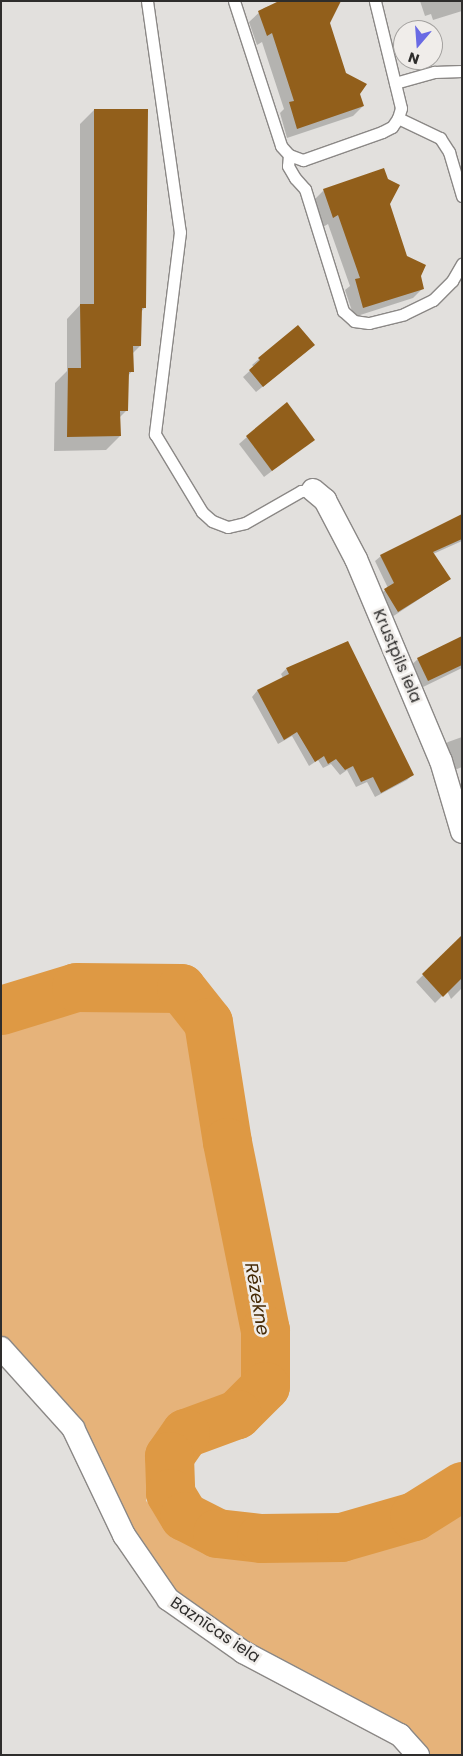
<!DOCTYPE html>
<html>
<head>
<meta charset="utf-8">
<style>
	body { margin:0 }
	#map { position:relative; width:463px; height:1756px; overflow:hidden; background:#e2e0dd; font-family:Poppins,sans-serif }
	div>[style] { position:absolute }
	.green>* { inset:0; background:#e6b37a }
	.shadow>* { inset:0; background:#0003 }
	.river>* { height:49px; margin:-24.5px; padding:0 24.5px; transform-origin:24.5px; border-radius:24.5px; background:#de9944 }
	.building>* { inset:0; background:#925f1b }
	.roads { filter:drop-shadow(1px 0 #8b8886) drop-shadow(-1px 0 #8b8886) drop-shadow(0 1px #8b8886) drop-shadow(0 -1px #8b8886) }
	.service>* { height:11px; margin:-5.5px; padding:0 5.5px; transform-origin:5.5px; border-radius:5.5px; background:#fff }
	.minor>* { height:22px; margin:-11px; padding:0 11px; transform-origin:11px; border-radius:11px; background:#fff }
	span { translate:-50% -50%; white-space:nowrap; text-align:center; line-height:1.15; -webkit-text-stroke:5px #f0edea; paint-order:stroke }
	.street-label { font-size:16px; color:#2e2d2c }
	.water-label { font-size:18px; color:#452904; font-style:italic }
	.frame { position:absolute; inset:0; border:2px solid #2e2d2c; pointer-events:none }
	.north { position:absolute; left:393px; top:20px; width:50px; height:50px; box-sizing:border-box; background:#f0edea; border:1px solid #a2a09e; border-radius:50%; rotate:198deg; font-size:14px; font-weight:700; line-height:20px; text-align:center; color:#2e2d2c }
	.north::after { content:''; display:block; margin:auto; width:18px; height:22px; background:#696ae4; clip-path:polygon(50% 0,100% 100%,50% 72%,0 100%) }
</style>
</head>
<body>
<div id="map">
	<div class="green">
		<i style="clip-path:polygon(76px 987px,181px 988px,208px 1022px,227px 1142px,265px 1330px,265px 1386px,172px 1422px,146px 1501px,202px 1546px,389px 1549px,462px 1503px,462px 1755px,422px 1755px,168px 1599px,73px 1428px,1px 1348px,1px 1011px)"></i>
	</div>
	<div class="shadow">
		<i style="clip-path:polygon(283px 1px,328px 23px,345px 74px,359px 94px,363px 106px,353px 116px,287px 138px,280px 113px,284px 109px,262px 42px,257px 45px,249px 22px,264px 8px)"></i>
		<i style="clip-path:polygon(420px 1px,462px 1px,462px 11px,433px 20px,431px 14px,425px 16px)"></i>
		<i style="clip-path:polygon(94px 110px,145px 307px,141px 312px,140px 346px,132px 354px,132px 371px,128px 376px,127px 410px,119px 418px,120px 436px,106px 450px,54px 451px,55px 383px,67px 371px,67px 319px,80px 305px,80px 124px)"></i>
		<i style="clip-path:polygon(324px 190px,406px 256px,419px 276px,423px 288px,413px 298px,354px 317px,345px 290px,350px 286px,328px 224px,323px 227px,314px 200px)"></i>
		<i style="clip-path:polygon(298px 327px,307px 351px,256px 392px,243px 377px,254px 367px,252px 365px,259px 359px)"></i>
		<i style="clip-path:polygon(247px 437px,313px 440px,264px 477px,239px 444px)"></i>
		<i style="clip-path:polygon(462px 516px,462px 541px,433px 554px,450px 579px,392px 617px,379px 595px,388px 588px,375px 561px,381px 556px)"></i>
		<i style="clip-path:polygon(462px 637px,462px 668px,421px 688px,410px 666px,418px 659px)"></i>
		<i style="clip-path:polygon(286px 669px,412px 775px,407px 780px,375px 797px,367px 782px,356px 787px,347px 770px,340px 775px,331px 764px,323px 768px,318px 760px,309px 766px,292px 736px,278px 744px,252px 697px,257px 691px,283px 678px,281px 674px)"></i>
		<i style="clip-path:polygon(462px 737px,462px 767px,450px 772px,441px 748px,448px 742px)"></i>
		<i style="clip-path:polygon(462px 937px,462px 988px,451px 999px,447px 991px,435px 1003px,416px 982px)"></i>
	</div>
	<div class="river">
		<i style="left:1px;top:1010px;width:78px;rotate:-17deg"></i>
		<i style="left:76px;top:987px;width:105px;rotate:0.5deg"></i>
		<i style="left:181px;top:988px;width:43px;rotate:51.5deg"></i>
		<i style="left:208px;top:1022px;width:121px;rotate:81deg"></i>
		<i style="left:227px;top:1142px;width:192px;rotate:78.6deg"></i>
		<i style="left:265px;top:1330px;width:56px;rotate:90deg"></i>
		<i style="left:265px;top:1386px;width:40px;rotate:135deg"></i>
		<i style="left:237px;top:1414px;width:55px;rotate:159.9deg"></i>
		<i style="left:185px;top:1433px;width:28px;rotate:125deg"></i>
		<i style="left:169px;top:1456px;width:37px;rotate:88deg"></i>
		<i style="left:170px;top:1493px;width:27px;rotate:59deg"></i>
		<i style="left:184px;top:1516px;width:37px;rotate:27deg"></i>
		<i style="left:217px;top:1533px;width:44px;rotate:6.5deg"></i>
		<i style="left:261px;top:1538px;width:80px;rotate:-0.7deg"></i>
		<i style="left:341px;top:1537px;width:76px;rotate:-16deg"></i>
		<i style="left:414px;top:1516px;width:57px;rotate:-32deg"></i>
	</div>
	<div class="building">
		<i style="clip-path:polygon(279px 1px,341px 1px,330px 23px,346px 73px,367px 84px,360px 94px,364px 106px,297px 129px,289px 102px,294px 101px,272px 33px,267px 36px,258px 11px)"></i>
		<i style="clip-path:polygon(94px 109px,148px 109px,146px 308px,142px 308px,141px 346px,133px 346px,134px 372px,129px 372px,128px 411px,120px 411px,121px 436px,67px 437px,68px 368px,81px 368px,80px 304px,94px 304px)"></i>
		<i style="clip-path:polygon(384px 168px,388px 179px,400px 185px,390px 204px,407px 256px,426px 265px,421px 276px,424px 289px,363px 308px,355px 279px,360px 278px,338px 215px,333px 218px,323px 189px)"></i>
		<i style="clip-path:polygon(298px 325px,315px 345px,263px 387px,249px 370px,260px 360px,258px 358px)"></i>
		<i style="clip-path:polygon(287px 402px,315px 440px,272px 471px,246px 436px)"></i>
		<i style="clip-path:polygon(462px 514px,462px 539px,433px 552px,451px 579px,398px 612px,384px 589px,394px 583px,380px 555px)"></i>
		<i style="clip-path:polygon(462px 636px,462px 665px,428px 681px,417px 658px)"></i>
		<i style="clip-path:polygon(348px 641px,414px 775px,381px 793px,373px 777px,361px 782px,353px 766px,345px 770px,336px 759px,328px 764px,324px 756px,315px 762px,297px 732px,284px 740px,257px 690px,289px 674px,286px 668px)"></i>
		<i style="clip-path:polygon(462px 935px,462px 978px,443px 997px,422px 974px)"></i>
	</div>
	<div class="roads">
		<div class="service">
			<i style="left:147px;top:1px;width:233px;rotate:81.9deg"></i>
			<i style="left:180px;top:232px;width:204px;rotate:97.1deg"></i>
			<i style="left:155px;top:434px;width:91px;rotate:58.9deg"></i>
			<i style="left:202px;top:512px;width:13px;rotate:42deg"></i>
			<i style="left:212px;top:521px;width:17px;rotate:21deg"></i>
			<i style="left:228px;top:527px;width:17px;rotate:-13deg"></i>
			<i style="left:245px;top:523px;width:64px;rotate:-29.7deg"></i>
			<i style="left:301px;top:491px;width:12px;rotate:-5deg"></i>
			<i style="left:234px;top:1px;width:152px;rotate:72deg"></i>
			<i style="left:281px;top:146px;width:12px;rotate:48deg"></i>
			<i style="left:289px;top:155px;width:15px;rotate:20deg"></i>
			<i style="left:303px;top:160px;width:84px;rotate:-19.5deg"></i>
			<i style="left:382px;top:132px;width:11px;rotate:-27deg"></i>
			<i style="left:392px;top:127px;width:11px;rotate:-56deg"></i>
			<i style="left:398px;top:118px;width:10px;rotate:-73deg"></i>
			<i style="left:401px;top:108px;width:110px;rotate:-103.7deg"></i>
			<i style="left:395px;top:83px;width:41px;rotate:-15.8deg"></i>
			<i style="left:434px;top:72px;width:28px;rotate:-2deg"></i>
			<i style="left:398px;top:118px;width:47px;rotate:25.5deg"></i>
			<i style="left:440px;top:138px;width:17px;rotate:57deg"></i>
			<i style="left:449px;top:152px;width:46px;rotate:73.5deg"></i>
			<i style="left:289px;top:155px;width:11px;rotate:95deg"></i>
			<i style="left:288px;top:166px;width:14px;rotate:60deg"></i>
			<i style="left:295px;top:178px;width:15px;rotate:48deg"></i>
			<i style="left:305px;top:189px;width:128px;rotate:72.7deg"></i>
			<i style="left:343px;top:311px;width:15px;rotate:42deg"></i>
			<i style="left:354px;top:321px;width:15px;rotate:8deg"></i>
			<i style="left:369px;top:323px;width:36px;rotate:-14deg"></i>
			<i style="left:404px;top:314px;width:32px;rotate:-26deg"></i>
			<i style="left:433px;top:300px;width:27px;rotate:-45deg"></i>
			<i style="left:452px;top:281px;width:20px;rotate:-60deg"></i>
		</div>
		<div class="minor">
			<i style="left:313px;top:490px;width:16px;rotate:40deg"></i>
			<i style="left:325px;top:500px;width:67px;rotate:62.3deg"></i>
			<i style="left:356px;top:559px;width:219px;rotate:67.2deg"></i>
			<i style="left:441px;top:761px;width:74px;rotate:73.5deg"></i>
			<i style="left:1px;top:1348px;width:108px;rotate:48deg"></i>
			<i style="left:73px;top:1428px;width:119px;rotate:64.5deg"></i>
			<i style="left:124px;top:1535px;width:78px;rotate:55.5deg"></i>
			<i style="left:168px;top:1599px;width:92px;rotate:35.2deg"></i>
			<i style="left:243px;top:1652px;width:178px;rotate:27.9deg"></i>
			<i style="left:400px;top:1735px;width:27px;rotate:48deg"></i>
		</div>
	</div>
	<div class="street-label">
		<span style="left:397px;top:656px;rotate:67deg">Krustpils iela</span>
		<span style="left:215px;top:1630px;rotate:34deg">Baznīcas iela</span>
	</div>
	<div class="water-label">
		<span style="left:257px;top:1299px;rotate:80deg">Rēzekne</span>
	</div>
	<div class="frame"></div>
	<div class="north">N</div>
</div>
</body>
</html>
